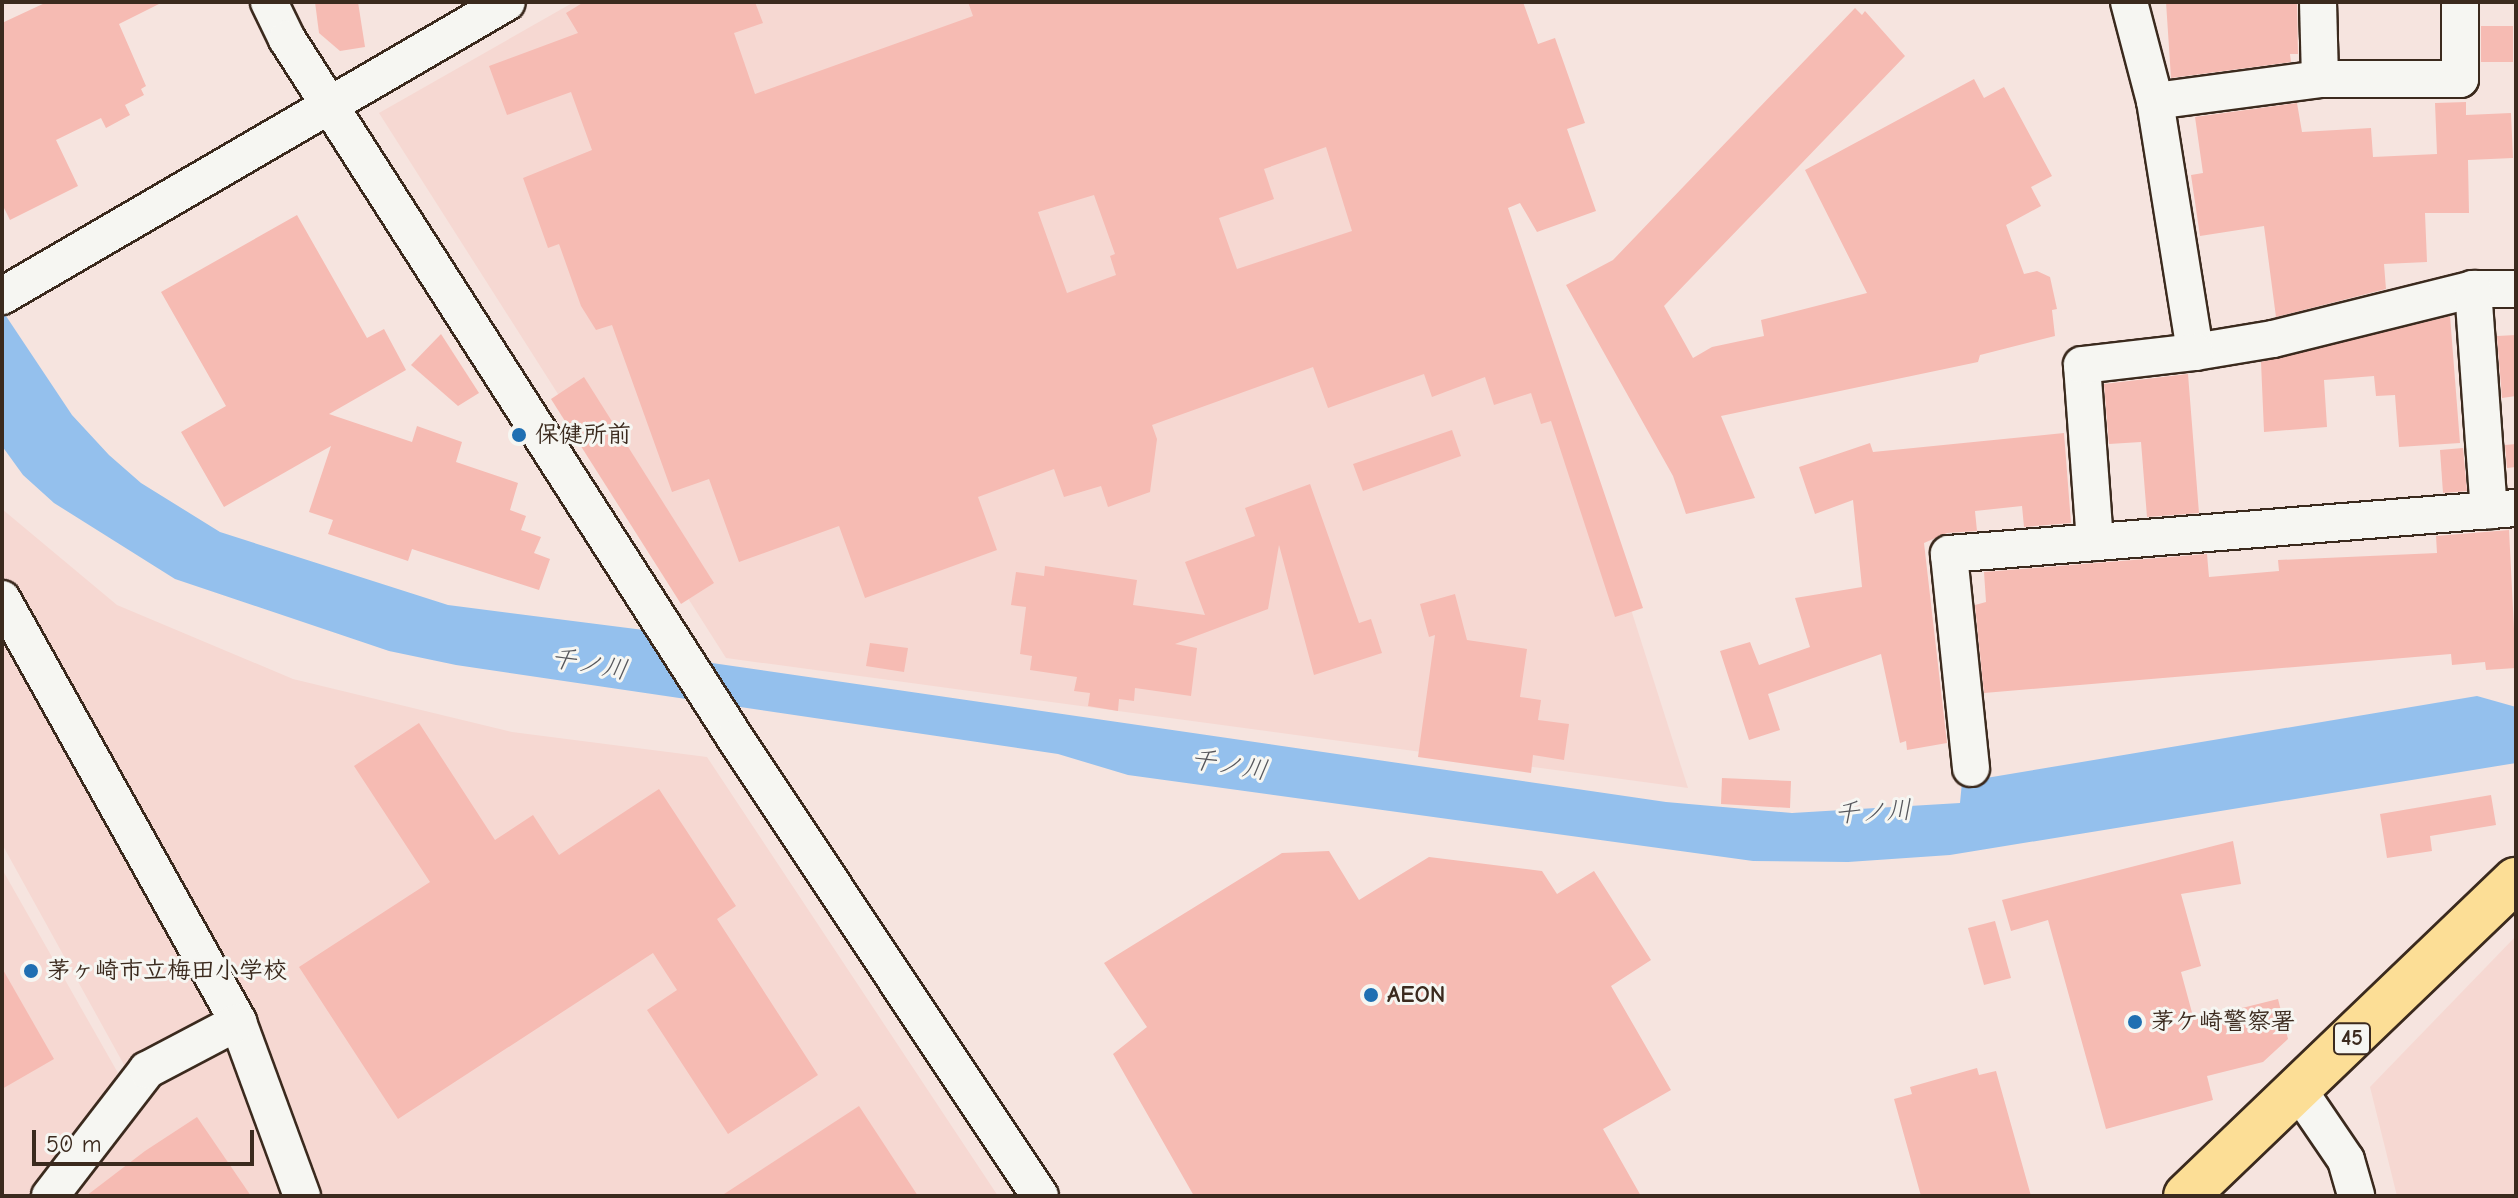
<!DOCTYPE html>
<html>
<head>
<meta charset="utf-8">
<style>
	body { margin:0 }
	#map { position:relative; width:2518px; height:1198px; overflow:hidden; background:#f6e4df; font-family:"Comic Neue","Klee One",sans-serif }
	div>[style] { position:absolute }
	.built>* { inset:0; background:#f6d8d2 }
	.water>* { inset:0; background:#94c0ed }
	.building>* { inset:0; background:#f6bbb3 }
	.roads { filter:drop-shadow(2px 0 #3b2a1e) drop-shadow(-2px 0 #3b2a1e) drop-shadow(0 2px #3b2a1e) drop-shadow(0 -2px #3b2a1e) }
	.minor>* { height:36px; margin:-18px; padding:0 18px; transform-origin:18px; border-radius:18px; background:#f6f6f2 }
	.major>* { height:44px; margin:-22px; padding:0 22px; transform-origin:22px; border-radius:22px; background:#fcde96 }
	.dots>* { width:22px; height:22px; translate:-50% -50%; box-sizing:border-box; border:4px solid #f6f6f2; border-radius:50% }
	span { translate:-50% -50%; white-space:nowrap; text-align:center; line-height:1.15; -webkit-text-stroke:6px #f6f6f2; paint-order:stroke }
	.shield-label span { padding:2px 6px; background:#f6f6f2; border:2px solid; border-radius:6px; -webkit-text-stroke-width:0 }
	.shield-label { font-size:22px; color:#3b2a1e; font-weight:700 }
	.poi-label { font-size:24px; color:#3b2a1e; font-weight:700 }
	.left { translate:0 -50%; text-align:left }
	.water-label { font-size:26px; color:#56575c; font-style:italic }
	.frame { position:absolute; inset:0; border:4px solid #3b2a1e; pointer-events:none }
	.scale { position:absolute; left:32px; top:1130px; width:222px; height:36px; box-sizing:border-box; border:4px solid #3b2a1e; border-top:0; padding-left:10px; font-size:24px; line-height:28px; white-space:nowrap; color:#3b2a1e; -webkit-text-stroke:6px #f6f6f2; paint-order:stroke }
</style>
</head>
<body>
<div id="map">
	<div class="built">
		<i style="clip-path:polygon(574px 2px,1437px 2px,1688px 788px,726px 658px,379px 113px)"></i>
		<i style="clip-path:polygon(2px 509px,117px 605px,293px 679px,512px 732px,707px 757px,998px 1196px,43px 1196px,128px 1072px,2px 844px)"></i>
		<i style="clip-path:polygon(2px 869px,118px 1073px,35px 1196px,2px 1196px)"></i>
		<i style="clip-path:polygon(2516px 936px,2516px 1196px,2397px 1196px,2370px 1087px)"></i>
	</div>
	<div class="water">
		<i style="clip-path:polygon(2px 310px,72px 415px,109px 455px,141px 483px,220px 532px,448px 605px,691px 636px,712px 663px,1666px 802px,1792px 813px,1960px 803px,1962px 782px,2477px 696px,2516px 707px,2516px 763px,1950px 855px,1848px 862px,1753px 861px,1128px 775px,1058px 754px,456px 665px,389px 651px,175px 579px,54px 503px,23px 475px,2px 446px)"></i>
	</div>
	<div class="building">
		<i style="clip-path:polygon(47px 2px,163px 2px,119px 24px,146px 86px,141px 89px,144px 95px,125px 105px,130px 115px,106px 128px,101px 118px,56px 140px,78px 186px,10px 220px,2px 204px,2px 23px)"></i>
		<i style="clip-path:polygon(315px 2px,358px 2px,365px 47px,340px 51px,319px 33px)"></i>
		<i style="clip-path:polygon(evenodd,584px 2px,755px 2px,763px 23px,734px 33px,755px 94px,973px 16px,968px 2px,1523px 2px,1538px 44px,1555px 38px,1585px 123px,1567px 129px,1596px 211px,1537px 232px,1520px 203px,1508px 208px,1643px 608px,1615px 617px,1551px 421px,1541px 424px,1531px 393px,1494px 405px,1485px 377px,1432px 397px,1424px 374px,1328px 408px,1313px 367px,1152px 425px,1157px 439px,1150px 492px,1108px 507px,1101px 486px,1064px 497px,1054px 469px,978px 497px,997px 550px,865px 598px,839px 526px,739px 562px,709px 479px,672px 492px,612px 325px,596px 330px,581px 306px,559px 244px,548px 248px,523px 178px,592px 150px,571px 92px,507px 115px,489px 66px,578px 33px,566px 13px,584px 2px,1326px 147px,1352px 231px,1237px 269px,1219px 218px,1274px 199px,1264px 169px,1326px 147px,584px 2px,1094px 195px,1115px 254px,1110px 256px,1116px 275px,1067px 293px,1038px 212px,1094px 195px)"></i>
		<i style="clip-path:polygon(2166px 2px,2297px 2px,2298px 54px,2290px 54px,2291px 62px,2171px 78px)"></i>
		<i style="clip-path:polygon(1855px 8px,1862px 15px,1865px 11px,1905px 56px,1664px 306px,1693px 358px,1712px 347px,1764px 336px,1761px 320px,1867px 293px,1805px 170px,1974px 79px,1984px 98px,2004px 87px,2052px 176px,2031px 187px,2041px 206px,2006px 225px,2024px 274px,2037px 271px,2050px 277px,2057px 309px,2052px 310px,2055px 336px,1980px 355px,1978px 362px,1721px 416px,1755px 498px,1686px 514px,1673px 476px,1566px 285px,1613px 260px)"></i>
		<i style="clip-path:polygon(2481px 26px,2513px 26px,2513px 62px,2481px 62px)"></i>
		<i style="clip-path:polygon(2466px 102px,2466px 115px,2511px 113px,2513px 158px,2468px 160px,2469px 213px,2425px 213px,2427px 262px,2384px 264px,2386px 289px,2276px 317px,2264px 226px,2200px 236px,2191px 175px,2203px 173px,2195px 117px,2297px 103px,2302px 132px,2371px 128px,2373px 157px,2437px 154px,2435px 103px)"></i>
		<i style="clip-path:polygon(297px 215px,367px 338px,384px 329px,406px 370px,329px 414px,412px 442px,417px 426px,462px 442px,456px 462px,518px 483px,510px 510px,526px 516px,521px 530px,541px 537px,534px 553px,550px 559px,539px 590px,412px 549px,408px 561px,328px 534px,333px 520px,309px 512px,331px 446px,224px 507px,181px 432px,226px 406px,161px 292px)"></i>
		<i style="clip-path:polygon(2450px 316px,2460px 443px,2399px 447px,2395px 395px,2376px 396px,2374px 376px,2324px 380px,2327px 427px,2264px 432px,2261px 362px)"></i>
		<i style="clip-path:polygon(441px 334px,479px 393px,458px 406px,411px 365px)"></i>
		<i style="clip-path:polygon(2516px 335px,2516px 396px,2502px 398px,2497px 336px)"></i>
		<i style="clip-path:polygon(2188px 374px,2199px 513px,2147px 517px,2141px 442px,2109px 444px,2104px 384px)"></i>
		<i style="clip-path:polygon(584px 377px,714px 583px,681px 604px,551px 399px)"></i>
		<i style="clip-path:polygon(1452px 430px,1461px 456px,1363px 491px,1353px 464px)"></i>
		<i style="clip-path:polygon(2064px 433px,2071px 523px,2024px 527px,2022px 506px,1975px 511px,1977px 531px,1947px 533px,1924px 543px,1947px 743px,1907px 750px,1906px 741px,1900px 743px,1881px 654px,1768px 694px,1780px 730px,1749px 740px,1720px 651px,1750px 642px,1759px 665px,1810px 647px,1795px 598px,1862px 587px,1853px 500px,1815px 514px,1799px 467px,1870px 443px,1873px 452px)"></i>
		<i style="clip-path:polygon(2516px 444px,2516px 467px,2507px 468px,2505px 445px)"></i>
		<i style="clip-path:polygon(2463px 448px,2467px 491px,2443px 493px,2440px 450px)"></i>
		<i style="clip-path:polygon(1310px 484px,1359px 623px,1371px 619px,1382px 653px,1314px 675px,1279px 545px,1268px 609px,1175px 644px,1197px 648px,1191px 696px,1135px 688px,1134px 701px,1119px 699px,1118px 711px,1088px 706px,1090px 693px,1074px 691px,1077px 677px,1030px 670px,1032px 656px,1020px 654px,1026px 607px,1011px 605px,1016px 572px,1044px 576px,1045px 566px,1137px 580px,1133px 605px,1205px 615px,1185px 562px,1255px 536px,1245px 508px)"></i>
		<i style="clip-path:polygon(2509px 530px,2516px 668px,2486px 670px,2485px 662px,2452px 665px,2451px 654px,1984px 693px,1975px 605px,1986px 602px,1984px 572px,2207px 554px,2209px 577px,2279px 571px,2278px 560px,2437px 553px,2436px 536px)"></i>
		<i style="clip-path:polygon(1455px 594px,1467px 640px,1527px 649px,1520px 697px,1541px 700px,1538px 720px,1569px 724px,1564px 760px,1533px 755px,1531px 773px,1418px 757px,1435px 635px,1429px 637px,1420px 604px)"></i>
		<i style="clip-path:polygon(870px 643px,908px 648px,904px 672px,866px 666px)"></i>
		<i style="clip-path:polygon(419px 723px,495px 840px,533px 815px,559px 855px,659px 789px,736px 906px,717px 919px,818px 1075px,728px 1134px,647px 1010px,677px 990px,653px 953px,398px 1119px,299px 967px,430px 882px,354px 766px)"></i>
		<i style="clip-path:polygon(1722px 778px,1791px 781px,1790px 808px,1721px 804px)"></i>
		<i style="clip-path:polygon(2491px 795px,2496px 825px,2430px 836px,2432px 851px,2387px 858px,2380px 814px)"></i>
		<i style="clip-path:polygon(2233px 841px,2241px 884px,2181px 894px,2201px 966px,2181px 972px,2194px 1020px,2278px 999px,2288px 1039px,2263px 1062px,2207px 1076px,2213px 1100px,2106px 1129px,2048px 920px,2011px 931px,2002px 900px)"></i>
		<i style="clip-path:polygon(1329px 851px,1359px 900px,1429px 857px,1542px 871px,1557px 894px,1594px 871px,1651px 960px,1611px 986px,1671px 1090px,1603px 1129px,1641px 1196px,1194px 1196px,1113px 1054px,1147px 1027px,1104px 963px,1282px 853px)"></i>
		<i style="clip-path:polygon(1995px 921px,2011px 978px,1984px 985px,1968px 928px)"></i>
		<i style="clip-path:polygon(2px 968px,54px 1059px,2px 1089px)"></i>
		<i style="clip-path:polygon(1977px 1068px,1979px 1075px,1996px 1071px,2031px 1196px,1921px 1196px,1894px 1099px,1912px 1094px,1910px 1087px)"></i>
		<i style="clip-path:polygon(859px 1106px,918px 1196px,721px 1196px)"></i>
		<i style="clip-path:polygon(197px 1117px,251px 1196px,86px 1196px,145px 1151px)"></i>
	</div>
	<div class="roads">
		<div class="minor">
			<i style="left:269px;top:2px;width:41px;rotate:64.1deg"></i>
			<i style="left:287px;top:39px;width:830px;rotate:57.34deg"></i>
			<i style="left:735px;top:738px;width:550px;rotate:56.34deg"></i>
			<i style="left:2129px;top:2px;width:102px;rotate:75.3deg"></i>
			<i style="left:2155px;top:101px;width:254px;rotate:80.9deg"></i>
			<i style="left:2195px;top:352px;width:79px;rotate:-9.5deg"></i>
			<i style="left:2273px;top:339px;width:206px;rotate:-14deg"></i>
			<i style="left:2473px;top:289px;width:43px"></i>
			<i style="left:2318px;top:2px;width:77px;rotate:88.5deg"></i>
			<i style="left:2155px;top:101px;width:166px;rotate:-7.6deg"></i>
			<i style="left:2320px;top:79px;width:140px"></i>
			<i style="left:2460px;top:79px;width:77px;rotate:-90deg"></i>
			<i style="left:2473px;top:289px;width:222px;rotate:85.9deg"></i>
			<i style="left:2px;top:296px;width:584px;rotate:-30.21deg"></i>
			<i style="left:2095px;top:542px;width:177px;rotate:-94.2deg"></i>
			<i style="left:2082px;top:365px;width:114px;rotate:-6.6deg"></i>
			<i style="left:2px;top:599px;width:484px;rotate:60.8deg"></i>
			<i style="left:238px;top:1022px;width:185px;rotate:69.8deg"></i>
			<i style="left:1971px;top:768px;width:215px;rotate:-95.9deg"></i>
			<i style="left:1949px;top:554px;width:569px;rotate:-4.64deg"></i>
			<i style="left:2299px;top:1091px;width:83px;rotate:55.7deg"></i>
			<i style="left:2346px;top:1160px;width:37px;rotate:74deg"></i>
			<i style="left:50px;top:1196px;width:159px;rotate:-52.4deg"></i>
			<i style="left:147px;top:1070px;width:103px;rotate:-27.8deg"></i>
		</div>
		<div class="major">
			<i style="left:2186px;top:1196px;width:457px;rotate:-43.8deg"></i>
		</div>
	</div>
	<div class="dots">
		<i style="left:519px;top:435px;background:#1f6fb2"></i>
		<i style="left:31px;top:971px;background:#1f6fb2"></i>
		<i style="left:1371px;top:995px;background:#1f6fb2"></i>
		<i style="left:2135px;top:1022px;background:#1f6fb2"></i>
	</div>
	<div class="shield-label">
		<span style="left:2352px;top:1039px">45</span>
	</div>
	<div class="poi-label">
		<span class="left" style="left:535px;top:435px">保健所前</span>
		<span class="left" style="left:47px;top:971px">茅ヶ崎市立梅田小学校</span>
		<span class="left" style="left:1387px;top:995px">AEON</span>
		<span class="left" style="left:2151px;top:1022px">茅ケ崎警察署</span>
	</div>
	<div class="water-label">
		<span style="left:589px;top:665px;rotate:10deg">千ノ川</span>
		<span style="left:1229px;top:766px;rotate:9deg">千ノ川</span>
		<span style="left:1873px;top:813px;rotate:-3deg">千ノ川</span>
	</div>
	<div class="frame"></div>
	<div class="scale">50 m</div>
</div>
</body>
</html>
